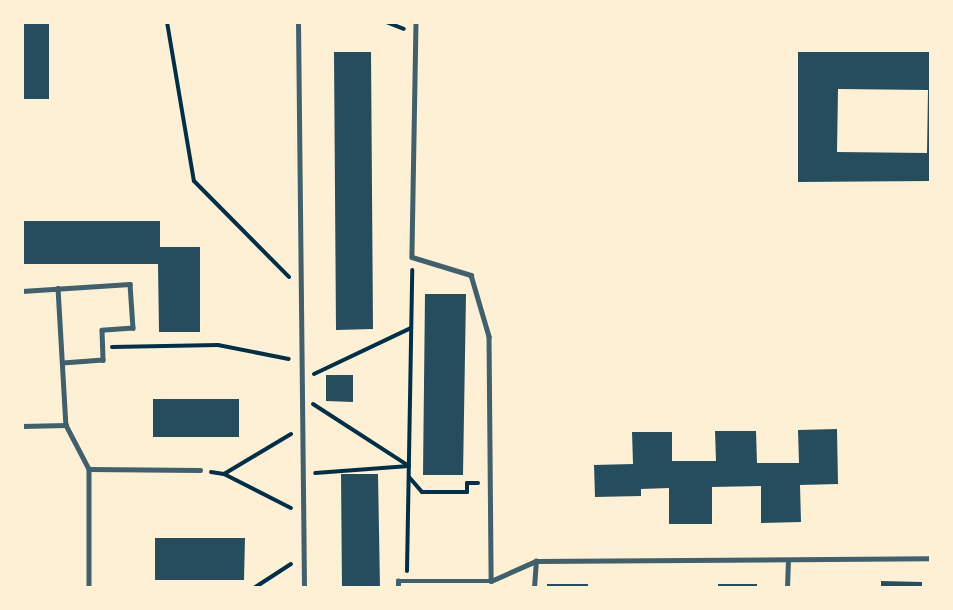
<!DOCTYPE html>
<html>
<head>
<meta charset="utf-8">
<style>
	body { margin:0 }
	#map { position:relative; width:953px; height:610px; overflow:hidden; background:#fdf0d5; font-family:"Golos Text",sans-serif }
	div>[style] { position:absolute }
	.building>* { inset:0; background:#264d5e }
	.path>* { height:4px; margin:-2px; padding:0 2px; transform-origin:2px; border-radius:2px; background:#003049 }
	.service>* { height:4.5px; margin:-2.25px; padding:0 2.25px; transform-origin:2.25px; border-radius:2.25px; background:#3f606c }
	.pedestrian>* { height:5px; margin:-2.5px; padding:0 2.5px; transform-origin:2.5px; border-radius:2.5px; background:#3f606c }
	span { translate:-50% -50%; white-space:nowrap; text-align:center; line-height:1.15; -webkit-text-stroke:6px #fdf0d5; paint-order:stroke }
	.frame { position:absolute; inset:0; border:24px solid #fdf0d5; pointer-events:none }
</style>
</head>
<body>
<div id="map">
	<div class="building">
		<i style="clip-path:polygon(22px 22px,49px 22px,49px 99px,22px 99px)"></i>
		<i style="clip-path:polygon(334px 52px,371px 52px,373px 329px,336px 330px)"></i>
		<i style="clip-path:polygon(evenodd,798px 52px,930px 52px,930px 181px,798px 182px,798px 52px,838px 89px,928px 90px,927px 153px,837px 152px,838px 89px)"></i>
		<i style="clip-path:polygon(22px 221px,160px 221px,160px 247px,200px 247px,200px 332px,159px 332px,158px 264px,22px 264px)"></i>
		<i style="clip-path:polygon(425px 294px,466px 294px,463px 475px,423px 475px)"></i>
		<i style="clip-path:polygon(326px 375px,353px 375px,353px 402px,326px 401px)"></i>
		<i style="clip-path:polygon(153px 399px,239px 399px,239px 437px,153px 437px)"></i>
		<i style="clip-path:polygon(837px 429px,838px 484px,800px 485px,801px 522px,761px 523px,761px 486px,712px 487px,712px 524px,669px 524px,669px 488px,641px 489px,641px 496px,595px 497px,594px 465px,633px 464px,632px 432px,672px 432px,672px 461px,716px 461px,715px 431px,756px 431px,757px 463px,799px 463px,798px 430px)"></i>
		<i style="clip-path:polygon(341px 474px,378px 474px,380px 588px,342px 588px)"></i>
		<i style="clip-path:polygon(155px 538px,245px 538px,244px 580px,155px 580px)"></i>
		<i style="clip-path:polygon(881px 581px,922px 582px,922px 588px,881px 588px)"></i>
		<i style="clip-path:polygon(547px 584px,588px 584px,588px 588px,547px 588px)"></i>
		<i style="clip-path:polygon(718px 584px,757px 584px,757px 588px,718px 588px)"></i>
	</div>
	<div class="path">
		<i style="left:167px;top:22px;width:161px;rotate:80.4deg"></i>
		<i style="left:194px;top:181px;width:135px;rotate:45.3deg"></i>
		<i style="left:386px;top:22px;width:19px;rotate:21deg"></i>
		<i style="left:112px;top:347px;width:106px;rotate:-1.1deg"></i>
		<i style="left:218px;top:345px;width:72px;rotate:11.2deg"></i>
		<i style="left:314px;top:374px;width:107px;rotate:-25.4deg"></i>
		<i style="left:313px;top:404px;width:114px;rotate:32.9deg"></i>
		<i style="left:409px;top:466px;width:94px;rotate:175.7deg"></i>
		<i style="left:211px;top:472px;width:13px;rotate:9deg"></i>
		<i style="left:224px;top:474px;width:75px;rotate:26.9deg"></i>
		<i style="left:224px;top:474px;width:78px;rotate:-30.8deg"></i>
		<i style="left:409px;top:477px;width:20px;rotate:49deg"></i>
		<i style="left:422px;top:492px;width:45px"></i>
		<i style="left:467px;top:492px;width:9px;rotate:-90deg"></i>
		<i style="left:467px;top:483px;width:11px"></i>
		<i style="left:407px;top:571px;width:301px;rotate:-89deg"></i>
		<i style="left:254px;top:588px;width:44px;rotate:-33deg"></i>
	</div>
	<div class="service">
		<i style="left:416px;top:22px;width:235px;rotate:91deg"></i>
		<i style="left:412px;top:257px;width:62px;rotate:17deg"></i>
		<i style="left:471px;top:275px;width:64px;rotate:73.6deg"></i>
		<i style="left:489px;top:336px;width:245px;rotate:89.5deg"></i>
		<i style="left:58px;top:288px;width:137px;rotate:86.7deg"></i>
		<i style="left:66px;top:425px;width:50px;rotate:62.4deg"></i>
		<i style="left:89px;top:469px;width:119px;rotate:90deg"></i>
		<i style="left:22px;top:291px;width:108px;rotate:-3.7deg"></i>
		<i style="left:130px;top:284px;width:44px;rotate:86.1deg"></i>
		<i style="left:133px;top:328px;width:31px;rotate:176deg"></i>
		<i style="left:102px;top:330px;width:30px;rotate:88deg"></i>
		<i style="left:103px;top:360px;width:40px;rotate:175.7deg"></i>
		<i style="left:22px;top:426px;width:44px;rotate:-1.3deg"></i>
		<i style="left:89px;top:469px;width:111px;rotate:0.5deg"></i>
		<i style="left:398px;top:588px;width:7px;rotate:-90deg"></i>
		<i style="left:398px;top:581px;width:93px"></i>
		<i style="left:491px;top:581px;width:49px;rotate:-24deg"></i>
		<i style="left:536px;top:561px;width:394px;rotate:-0.4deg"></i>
		<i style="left:534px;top:588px;width:27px;rotate:-86deg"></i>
		<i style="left:787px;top:588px;width:27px;rotate:-88deg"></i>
	</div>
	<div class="pedestrian">
		<i style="left:298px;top:22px;width:566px;rotate:89.39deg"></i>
	</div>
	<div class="frame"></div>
</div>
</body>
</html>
